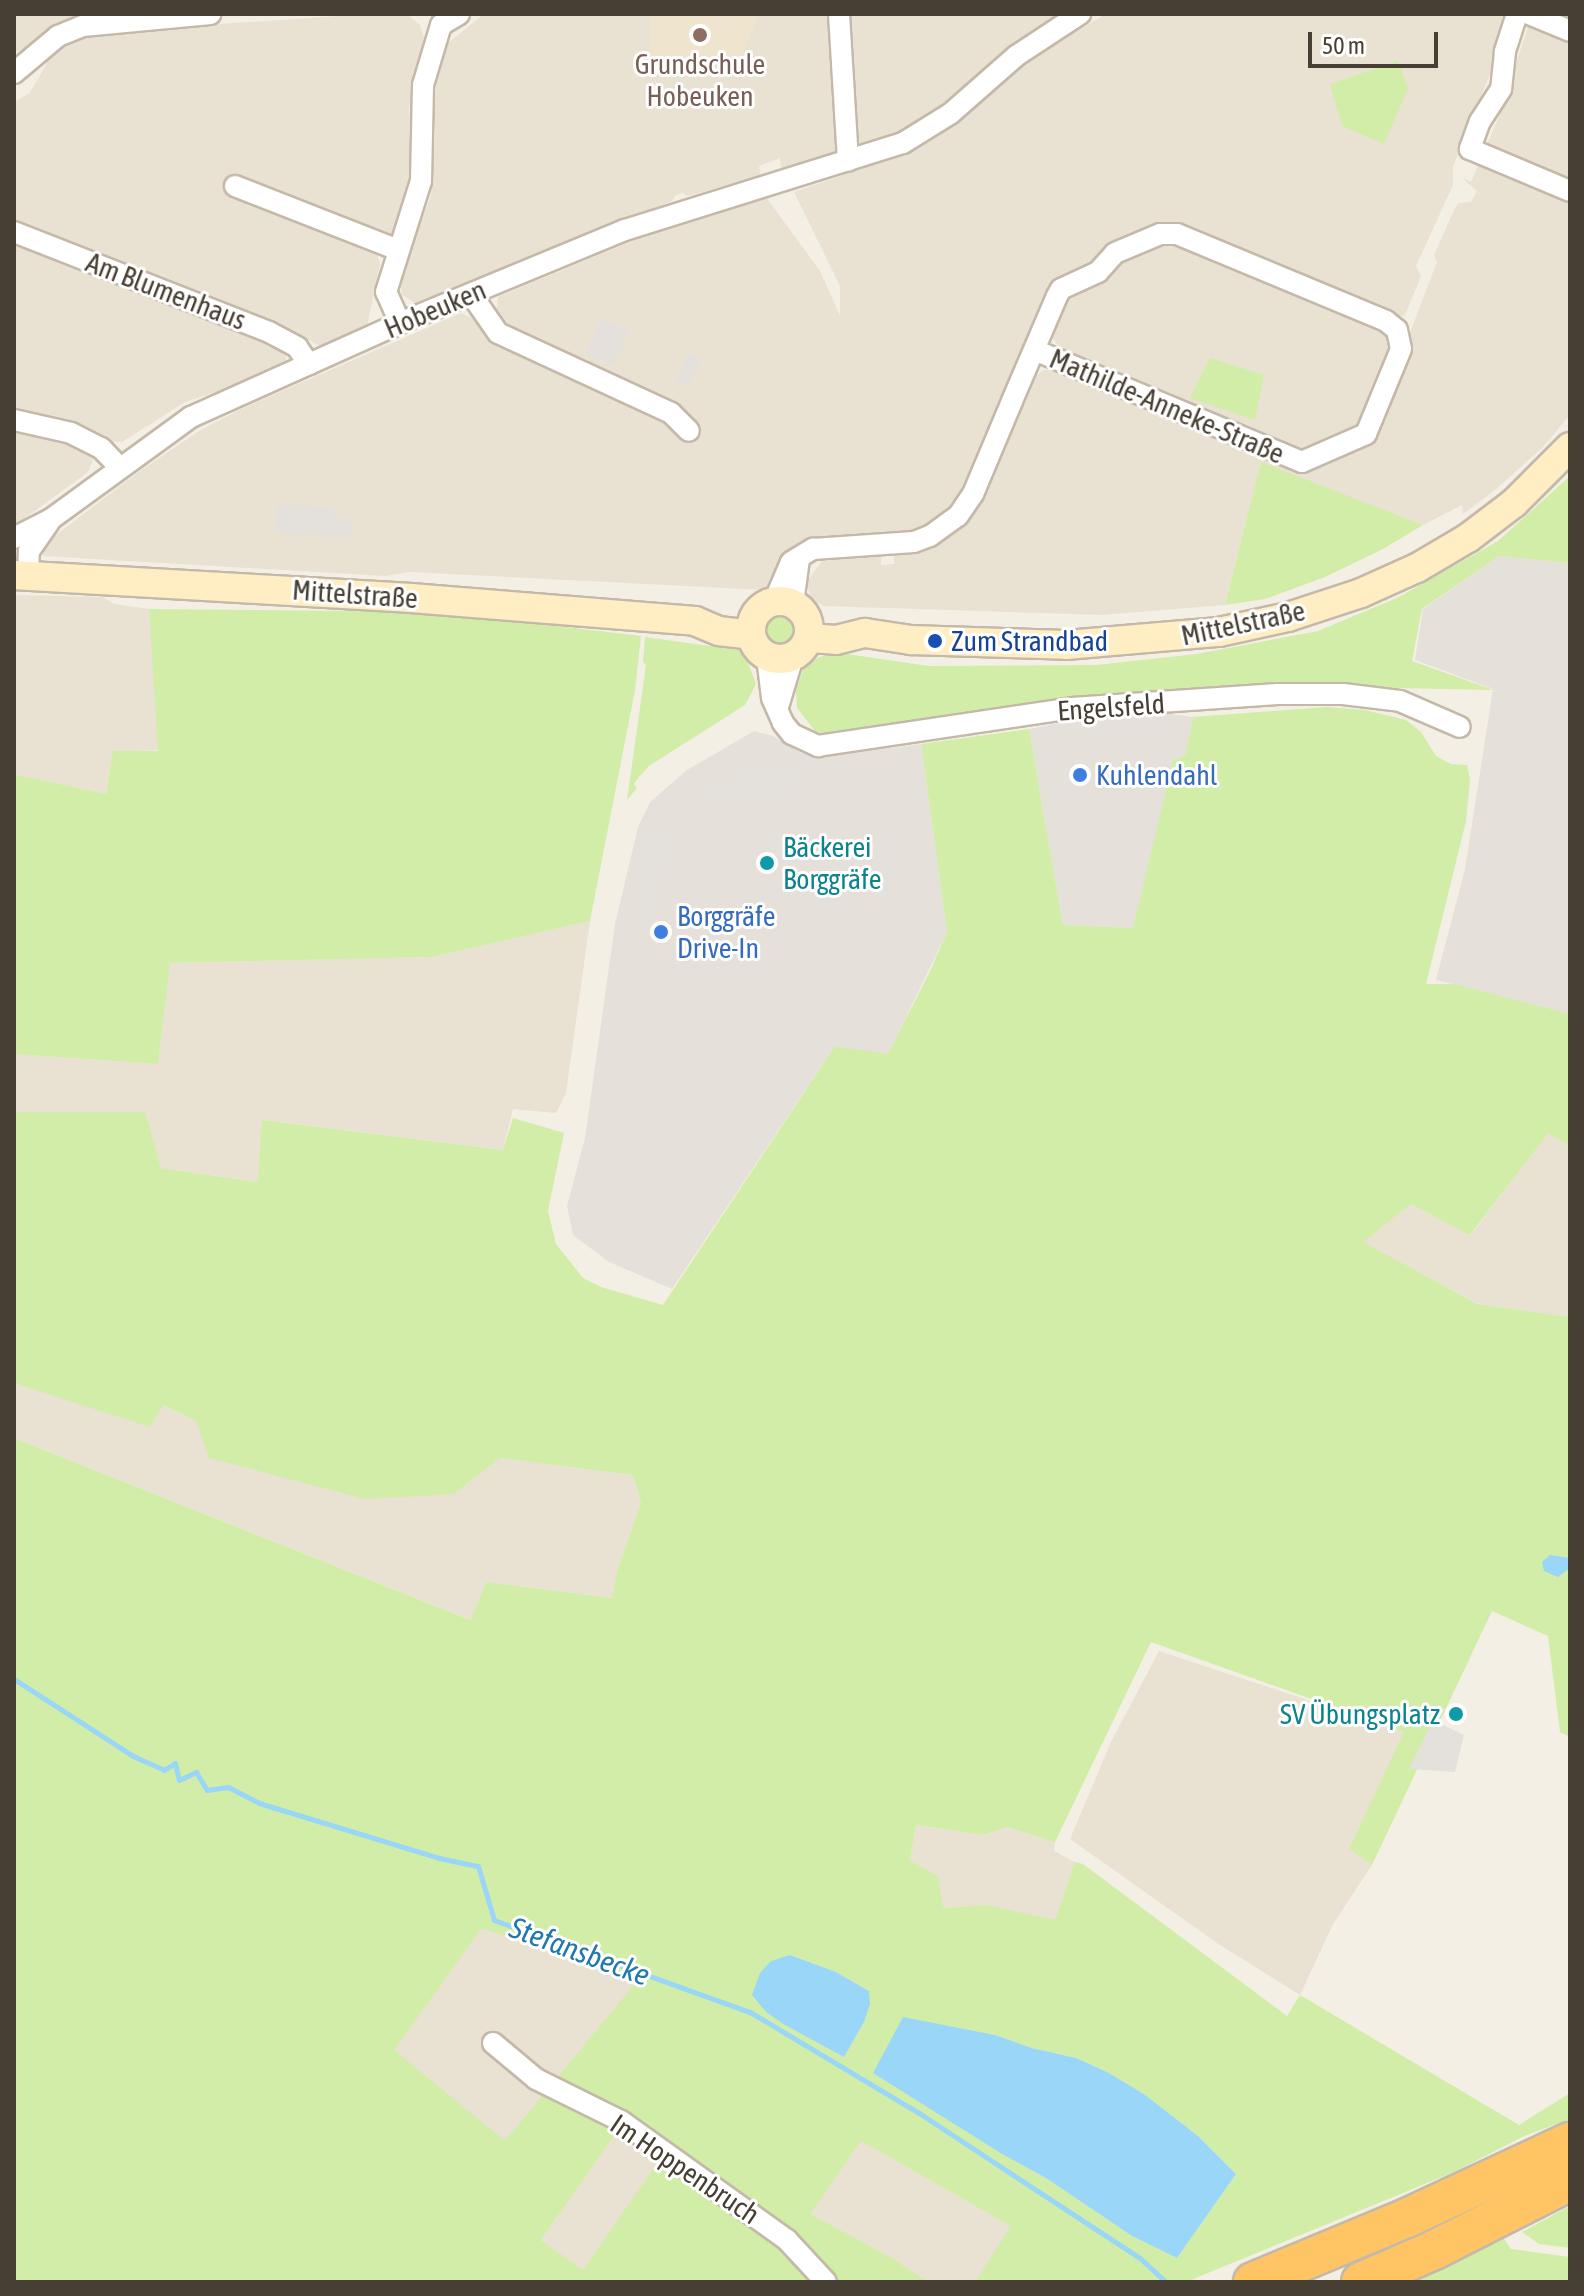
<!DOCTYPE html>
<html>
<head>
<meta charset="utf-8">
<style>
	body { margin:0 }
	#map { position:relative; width:1584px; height:2296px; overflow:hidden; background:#f4efe4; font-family:"Asap Condensed",sans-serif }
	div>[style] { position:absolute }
	.residential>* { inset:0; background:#e9e1d2 }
	.industrial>* { inset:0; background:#e6e0da }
	.education>* { inset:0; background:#efe4cd }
	.green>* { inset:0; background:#d1eda8 }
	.round { border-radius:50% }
	.parking>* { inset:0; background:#e4e1dd }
	.water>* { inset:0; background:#99d6f8 }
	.stream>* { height:5px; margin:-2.5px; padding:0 2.5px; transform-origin:2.5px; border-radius:2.5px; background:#99d6f8 }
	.roads { filter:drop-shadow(2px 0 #c4b9a9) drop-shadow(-2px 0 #c4b9a9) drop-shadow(0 2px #c4b9a9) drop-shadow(0 -2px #c4b9a9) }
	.minor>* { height:20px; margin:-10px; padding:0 10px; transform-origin:10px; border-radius:10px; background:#fff }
	.secondary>* { height:28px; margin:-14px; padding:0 14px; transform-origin:14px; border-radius:14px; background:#ffeec4 }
	.secondary>.ring { margin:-14px; padding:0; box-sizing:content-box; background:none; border:28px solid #ffeec4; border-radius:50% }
	.motorway>* { height:38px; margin:-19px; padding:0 19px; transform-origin:19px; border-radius:19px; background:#ffc565 }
	.dots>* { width:22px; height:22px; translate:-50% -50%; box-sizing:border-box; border:4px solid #fff; border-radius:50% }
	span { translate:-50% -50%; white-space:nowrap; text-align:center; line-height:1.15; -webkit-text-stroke:6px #fff; paint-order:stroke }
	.education-label { font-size:28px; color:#785e54 }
	.street-label { font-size:28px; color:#473f33 }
	.transit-label { font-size:28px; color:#164399 }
	.left { translate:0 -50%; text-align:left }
	.shop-label { font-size:28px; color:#366cbe }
	.culture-label { font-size:28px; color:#0d838f }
	.right { translate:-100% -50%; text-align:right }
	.water-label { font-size:30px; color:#1f78ae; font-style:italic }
	.frame { position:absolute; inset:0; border:16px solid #473f33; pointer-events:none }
	.scale { position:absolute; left:1308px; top:32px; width:130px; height:36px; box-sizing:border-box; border:4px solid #473f33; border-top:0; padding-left:10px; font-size:24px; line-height:28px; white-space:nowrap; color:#473f33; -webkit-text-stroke:6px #fff; paint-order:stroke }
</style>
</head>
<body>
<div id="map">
	<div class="residential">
		<i style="clip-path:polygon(14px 14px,84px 14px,64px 21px,28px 49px,14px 52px)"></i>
		<i style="clip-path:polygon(369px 14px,409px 16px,420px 25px,424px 38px,409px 108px,412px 160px,408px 198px,393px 235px,376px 251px,380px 265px,367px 326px,360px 333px,321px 346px,289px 331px,280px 344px,286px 349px,286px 364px,266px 376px,185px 402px,122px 442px,108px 441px,54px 419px,14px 412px,14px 102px,30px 93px,52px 54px,71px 40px,98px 32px)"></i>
		<i style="clip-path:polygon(484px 14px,650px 14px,650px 59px,740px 59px,758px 14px,828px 14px,840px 52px,842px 144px,837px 153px,781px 169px,780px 158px,759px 166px,761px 175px,688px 196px,682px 193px,675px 196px,672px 201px,415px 303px,402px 295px,400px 280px,431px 195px,434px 156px,431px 104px,436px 77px,448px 43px)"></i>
		<i style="clip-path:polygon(835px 14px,1058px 14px,1018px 41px,925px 118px,903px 131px,856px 147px)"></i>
		<i style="clip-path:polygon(1106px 14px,1509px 14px,1490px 74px,1453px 167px,1453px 185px,1416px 266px,1421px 276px,1405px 315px,1398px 317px,1185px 228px,1094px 262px,1057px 280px,1047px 293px,972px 469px,951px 506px,924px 527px,903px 533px,803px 540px,781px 556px,773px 580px,764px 590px,410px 572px,385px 576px,43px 556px,43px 545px,137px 473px,199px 431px,241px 409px,461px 313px,476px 320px,496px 318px,498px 297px,673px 224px,766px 197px,820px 271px,840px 316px,840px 286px,794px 192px,901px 155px,931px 141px,1036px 55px)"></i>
		<i style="clip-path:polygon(1532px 14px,1570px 14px,1570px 415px,1542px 448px,1495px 490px,1463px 514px,1462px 505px,1423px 525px,1261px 463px,1225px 605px,1102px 615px,824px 606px,810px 598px,807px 581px,822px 561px,881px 556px,881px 565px,894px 564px,894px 556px,938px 545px,957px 532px,980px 504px,1032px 380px,1043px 370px,1057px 370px,1291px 470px,1317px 469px,1366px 447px,1380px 430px,1409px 359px,1409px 335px,1437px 262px,1434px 255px,1455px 208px,1459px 203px,1471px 202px,1477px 191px,1462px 178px,1471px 182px,1498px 119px)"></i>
		<i style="clip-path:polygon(1163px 243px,1175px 244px,1387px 335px,1391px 350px,1358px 429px,1303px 452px,1063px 353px,1052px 337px,1069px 295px,1100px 282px,1119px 262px)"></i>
		<i style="clip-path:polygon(14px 430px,49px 436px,85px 449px,93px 460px,88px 472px,14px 526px)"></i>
		<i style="clip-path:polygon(14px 595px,102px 597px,114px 604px,149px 609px,163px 750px,113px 752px,106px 794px,14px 774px)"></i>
		<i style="clip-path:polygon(590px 921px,566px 1093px,556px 1113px,513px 1109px,503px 1150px,263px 1120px,259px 1182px,161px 1168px,144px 1112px,14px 1112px,14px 1054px,158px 1064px,169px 963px,432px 957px)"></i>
		<i style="clip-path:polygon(1548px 1132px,1570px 1146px,1570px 1317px,1479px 1304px,1362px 1242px,1411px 1204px,1471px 1235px)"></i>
		<i style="clip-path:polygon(14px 1383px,150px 1426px,162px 1405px,196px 1421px,454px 1494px,500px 1458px,633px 1475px,641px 1503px,618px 1568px,613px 1598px,486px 1582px,472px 1620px,14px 1438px)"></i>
		<i style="clip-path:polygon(1159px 1651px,1405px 1732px,1349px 1849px,1372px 1865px,1333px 1924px,1300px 1995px,1217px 1943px,1070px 1839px,1111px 1742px)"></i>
		<i style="clip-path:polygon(916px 1825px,983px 1835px,1007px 1827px,1055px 1842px,1054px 1851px,1075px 1862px,1055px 1921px,987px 1905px,943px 1908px,910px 1861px)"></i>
		<i style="clip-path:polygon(481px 1929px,543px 1946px,636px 1982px,505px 2142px,393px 2050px)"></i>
		<i style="clip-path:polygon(620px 2126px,663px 2155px,583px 2271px,541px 2240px)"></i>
		<i style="clip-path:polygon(861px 2141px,1012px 2226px,975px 2282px,928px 2282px,894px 2259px,809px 2214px)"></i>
	</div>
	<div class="industrial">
		<i style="clip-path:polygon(1499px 556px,1570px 563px,1570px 1014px,1436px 980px,1465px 869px,1493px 689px,1415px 660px,1423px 609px)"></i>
		<i style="clip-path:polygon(1158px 712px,1193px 717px,1185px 755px,1173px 760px,1134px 928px,1063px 925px,1029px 729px,1110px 713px)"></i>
		<i style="clip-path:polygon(754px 731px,773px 736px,801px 753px,843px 754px,921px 744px,947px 932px,888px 1055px,835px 1046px,672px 1289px,609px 1262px,573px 1235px,567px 1206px,585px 1138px,615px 924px,638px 827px,650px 802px,687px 770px)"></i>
	</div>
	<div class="education">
		<i style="clip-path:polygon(650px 14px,758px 14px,741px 59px,650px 59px)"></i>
	</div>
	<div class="green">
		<i style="clip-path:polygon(1398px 61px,1408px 89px,1384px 144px,1342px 126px,1330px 84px)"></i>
		<i style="clip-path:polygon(1210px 358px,1264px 375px,1255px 420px,1190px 398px)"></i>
		<i style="clip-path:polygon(1261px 462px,1423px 525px,1383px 549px,1325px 577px,1265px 599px,1225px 605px)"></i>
		<i style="clip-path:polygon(1570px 476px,1570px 563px,1499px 556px,1422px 609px,1412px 661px,1494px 690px,1346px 687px,1115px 693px,825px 734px,815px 731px,797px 708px,796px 691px,805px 663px,833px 652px,929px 666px,1096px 665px,1197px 654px,1318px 631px,1399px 597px,1498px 541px)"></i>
		<i style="clip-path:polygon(149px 609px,443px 612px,641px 636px,635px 690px,590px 921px,432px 957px,170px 963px,158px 1064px,14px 1054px,14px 774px,106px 794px,113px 751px,158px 751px)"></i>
		<i class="round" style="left:762px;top:612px;width:36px;height:36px"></i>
		<i style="clip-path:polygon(645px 637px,738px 650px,746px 657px,756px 684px,745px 705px,649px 766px,639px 777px,634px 784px,637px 788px,627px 800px,646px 665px,643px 662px)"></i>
		<i style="clip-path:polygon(evenodd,1327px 707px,1365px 710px,1406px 720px,1421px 732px,1436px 756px,1451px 764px,1467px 765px,1470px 780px,1466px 821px,1426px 984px,1455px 984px,1570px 1014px,1570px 1146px,1548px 1133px,1470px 1235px,1411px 1204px,1363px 1242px,1478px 1304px,1570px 1317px,1570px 1737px,1560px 1732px,1548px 1636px,1492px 1611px,1372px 1865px,1349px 1849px,1404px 1732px,1151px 1642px,1055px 1842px,1007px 1827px,983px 1835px,916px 1825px,910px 1861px,938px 1876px,943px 1908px,987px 1905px,1055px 1920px,1075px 1862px,1083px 1864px,1287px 2016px,1300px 1995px,1519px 2125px,1570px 2093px,1570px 2119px,1524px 2136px,1454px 2172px,1186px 2282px,975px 2282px,1011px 2226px,861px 2141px,810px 2214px,894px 2259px,928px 2282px,14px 2282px,14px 1438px,471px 1620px,486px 1582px,612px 1598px,618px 1568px,641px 1503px,633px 1475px,500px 1458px,454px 1494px,365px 1499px,209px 1458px,196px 1421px,163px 1405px,150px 1427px,14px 1383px,14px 1112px,145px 1112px,161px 1168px,258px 1182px,262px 1120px,503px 1150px,513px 1118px,564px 1133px,548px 1211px,556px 1244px,583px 1278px,601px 1287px,663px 1305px,835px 1046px,888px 1054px,931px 969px,947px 932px,921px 744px,1029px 729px,1063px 925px,1133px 928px,1173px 760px,1185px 755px,1193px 717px,1327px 707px,481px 1929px,543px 1946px,636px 1982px,505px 2141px,394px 2050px,481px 1929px,1327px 707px,790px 1955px,836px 1972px,869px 1991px,864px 2022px,844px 2056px,785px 2025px,790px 1955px,1327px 707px,903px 2018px,995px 2035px,1032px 2048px,1076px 2058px,1107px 2072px,1144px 2094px,1198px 2136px,1236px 2174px,1177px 2258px,1132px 2236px,1046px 2178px,1002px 2154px,874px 2073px,903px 2018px,1327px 707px,620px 2127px,662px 2156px,583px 2270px,541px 2240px,620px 2127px)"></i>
		<i style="clip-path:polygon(1570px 2206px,1570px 2248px,1539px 2244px,1522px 2232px)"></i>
		<i style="clip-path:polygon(1504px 2239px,1511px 2249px,1570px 2257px,1570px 2282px,1401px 2282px)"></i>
	</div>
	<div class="parking">
		<i style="clip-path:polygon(601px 318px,629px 330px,614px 366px,586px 354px)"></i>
		<i style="clip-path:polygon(688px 354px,701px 360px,688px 388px,675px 382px)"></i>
		<i style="clip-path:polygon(277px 504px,334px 508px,334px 519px,353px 521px,351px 538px,275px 533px)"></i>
		<i style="clip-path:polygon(797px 773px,798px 786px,709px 798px,707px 786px)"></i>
		<i style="clip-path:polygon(651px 837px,664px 840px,653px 903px,640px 901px)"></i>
		<i style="clip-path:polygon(755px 919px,757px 932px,704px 939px,702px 927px)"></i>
		<i style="clip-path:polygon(1433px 1720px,1464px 1735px,1455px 1772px,1409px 1769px)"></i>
	</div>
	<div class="water">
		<i style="clip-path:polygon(1550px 1555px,1570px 1558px,1570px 1568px,1558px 1577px,1544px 1571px,1542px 1562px)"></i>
		<i style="clip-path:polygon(790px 1955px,836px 1972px,869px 1991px,870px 2004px,864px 2022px,844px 2057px,785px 2025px,766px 2012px,752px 1995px,760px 1973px,771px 1961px)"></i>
		<i style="clip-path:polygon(903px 2017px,995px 2035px,1032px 2048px,1076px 2058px,1107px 2072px,1144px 2094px,1198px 2136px,1236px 2174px,1177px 2258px,1132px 2236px,1046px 2178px,1002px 2154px,873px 2073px)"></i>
	</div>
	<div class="stream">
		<i style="left:14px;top:1679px;width:142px;rotate:32.9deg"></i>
		<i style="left:133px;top:1756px;width:34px;rotate:24deg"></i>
		<i style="left:164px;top:1770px;width:13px;rotate:-32deg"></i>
		<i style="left:175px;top:1763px;width:17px;rotate:77deg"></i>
		<i style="left:179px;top:1780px;width:19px;rotate:-25deg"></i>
		<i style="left:196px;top:1772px;width:21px;rotate:59deg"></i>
		<i style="left:207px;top:1790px;width:21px;rotate:-8deg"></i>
		<i style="left:228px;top:1787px;width:35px;rotate:27deg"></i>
		<i style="left:259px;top:1803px;width:188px;rotate:17deg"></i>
		<i style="left:439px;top:1858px;width:40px;rotate:12deg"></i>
		<i style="left:478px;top:1866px;width:56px;rotate:73.5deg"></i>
		<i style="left:494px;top:1920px;width:272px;rotate:19.8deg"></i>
		<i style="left:750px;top:2012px;width:197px;rotate:30.9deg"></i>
		<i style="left:919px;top:2113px;width:264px;rotate:33.3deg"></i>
		<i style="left:1140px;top:2258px;width:35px;rotate:43deg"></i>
	</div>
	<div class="roads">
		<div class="minor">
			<i style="left:839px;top:14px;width:147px;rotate:86.5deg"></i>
			<i style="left:1517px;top:14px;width:40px;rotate:108deg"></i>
			<i style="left:1505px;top:52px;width:37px;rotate:96deg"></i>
			<i style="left:1501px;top:89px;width:38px;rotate:123deg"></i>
			<i style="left:1480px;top:121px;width:30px;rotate:110deg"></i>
			<i style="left:1470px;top:149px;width:108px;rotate:22.8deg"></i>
			<i style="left:1529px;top:14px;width:44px;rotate:22.5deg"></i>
			<i style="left:14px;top:73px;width:57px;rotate:-40.1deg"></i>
			<i style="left:58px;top:36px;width:27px;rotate:-22deg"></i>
			<i style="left:83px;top:26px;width:128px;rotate:-5.4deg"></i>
			<i style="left:235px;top:186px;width:175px;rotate:21.4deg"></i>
			<i style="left:14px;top:232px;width:274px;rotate:21.4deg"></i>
			<i style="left:269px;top:332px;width:32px;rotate:28deg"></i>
			<i style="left:297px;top:347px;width:21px;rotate:55deg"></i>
			<i style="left:471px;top:294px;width:47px;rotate:55.3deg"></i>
			<i style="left:498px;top:333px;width:191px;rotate:24.8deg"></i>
			<i style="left:671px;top:413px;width:25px;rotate:45deg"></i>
			<i style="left:400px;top:323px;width:34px;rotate:-114deg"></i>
			<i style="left:386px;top:292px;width:116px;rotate:-72.5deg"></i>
			<i style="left:421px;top:181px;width:96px;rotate:-88.8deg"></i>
			<i style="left:423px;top:85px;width:63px;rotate:-73.3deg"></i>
			<i style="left:441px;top:25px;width:21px;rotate:-31deg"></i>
			<i style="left:14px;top:420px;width:58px;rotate:12.8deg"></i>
			<i style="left:71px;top:433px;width:34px;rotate:27deg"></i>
			<i style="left:101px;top:448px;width:28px;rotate:46deg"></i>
			<i style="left:14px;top:538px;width:42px;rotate:-27.2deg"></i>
			<i style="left:51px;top:519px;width:173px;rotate:-36.1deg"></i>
			<i style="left:191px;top:417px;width:229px;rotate:-24.2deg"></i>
			<i style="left:400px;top:323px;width:243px;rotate:-22.5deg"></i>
			<i style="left:625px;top:230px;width:291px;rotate:-17.4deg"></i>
			<i style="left:903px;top:143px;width:55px;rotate:-31.7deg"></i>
			<i style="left:950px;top:114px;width:88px;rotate:-41.3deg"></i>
			<i style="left:1016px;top:56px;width:77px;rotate:-33.3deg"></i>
			<i style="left:28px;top:576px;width:25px;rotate:-88deg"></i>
			<i style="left:29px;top:551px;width:35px;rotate:-55deg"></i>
			<i style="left:774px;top:602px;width:43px;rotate:-67deg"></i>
			<i style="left:791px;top:562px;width:26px;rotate:-31deg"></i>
			<i style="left:813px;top:549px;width:101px;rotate:-4deg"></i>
			<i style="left:914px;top:542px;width:17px;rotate:-21deg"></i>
			<i style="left:930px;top:536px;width:34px;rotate:-36deg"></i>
			<i style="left:958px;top:516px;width:27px;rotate:-56deg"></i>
			<i style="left:973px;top:494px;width:101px;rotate:-67.2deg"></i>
			<i style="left:1012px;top:401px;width:114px;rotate:-66.8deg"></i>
			<i style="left:1057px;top:296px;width:8px;rotate:-60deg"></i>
			<i style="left:1061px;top:289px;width:41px;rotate:-24.7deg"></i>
			<i style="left:1098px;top:272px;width:25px;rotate:-48deg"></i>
			<i style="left:1115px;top:253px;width:49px;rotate:-22.9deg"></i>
			<i style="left:1160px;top:234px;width:17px"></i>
			<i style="left:1177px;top:234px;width:226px;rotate:22.6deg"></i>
			<i style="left:1386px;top:321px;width:14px;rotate:39deg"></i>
			<i style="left:1397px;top:330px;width:19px;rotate:78deg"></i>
			<i style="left:1401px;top:349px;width:92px;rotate:112.4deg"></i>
			<i style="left:1366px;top:434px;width:70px;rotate:156.4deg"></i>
			<i style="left:1302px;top:462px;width:290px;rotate:-157.3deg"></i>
			<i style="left:793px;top:604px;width:45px;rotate:-82.4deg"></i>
			<i style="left:767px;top:657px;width:41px;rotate:83deg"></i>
			<i style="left:772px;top:698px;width:27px;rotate:66deg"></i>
			<i style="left:783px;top:723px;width:14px;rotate:51deg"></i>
			<i style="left:792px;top:734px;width:29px;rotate:25deg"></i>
			<i style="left:818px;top:746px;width:257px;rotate:-8.5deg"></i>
			<i style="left:1072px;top:708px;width:206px;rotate:-3.9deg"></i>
			<i style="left:1278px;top:694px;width:65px"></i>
			<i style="left:1343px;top:694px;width:57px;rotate:7deg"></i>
			<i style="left:1400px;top:701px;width:65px;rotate:23.4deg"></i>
			<i style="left:778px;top:707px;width:52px;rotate:-73.3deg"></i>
			<i style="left:493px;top:2043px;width:56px;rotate:39.9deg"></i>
			<i style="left:536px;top:2079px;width:95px;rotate:26.3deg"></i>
			<i style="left:621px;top:2121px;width:204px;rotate:35.6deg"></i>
			<i style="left:787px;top:2240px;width:57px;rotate:47.1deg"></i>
		</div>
		<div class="secondary">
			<i style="left:14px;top:575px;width:398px;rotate:3.3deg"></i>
			<i style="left:411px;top:598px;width:285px;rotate:4.6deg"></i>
			<i style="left:695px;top:621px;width:26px;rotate:23deg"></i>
			<i style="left:719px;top:631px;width:32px;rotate:7deg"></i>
			<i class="ring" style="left:751px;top:601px;width:30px;height:30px"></i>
			<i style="left:809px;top:638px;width:27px;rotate:4deg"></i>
			<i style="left:836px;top:640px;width:30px;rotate:-14deg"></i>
			<i style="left:865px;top:633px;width:47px;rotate:8.7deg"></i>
			<i style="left:911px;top:640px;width:155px;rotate:1.8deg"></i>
			<i style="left:1066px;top:645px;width:154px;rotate:-4.9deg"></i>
			<i style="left:1219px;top:632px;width:71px;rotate:-12.3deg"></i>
			<i style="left:1288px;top:617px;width:77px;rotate:-18.2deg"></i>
			<i style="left:1361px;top:593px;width:61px;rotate:-24.1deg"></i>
			<i style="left:1417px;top:568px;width:59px;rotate:-30.5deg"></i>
			<i style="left:1468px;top:538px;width:58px;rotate:-37.3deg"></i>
			<i style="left:1514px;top:503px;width:79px;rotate:-45deg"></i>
		</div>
		<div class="motorway">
			<i style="left:1253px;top:2282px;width:169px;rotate:-22.6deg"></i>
			<i style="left:1409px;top:2217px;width:178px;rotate:-25deg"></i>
			<i style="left:1361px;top:2282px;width:80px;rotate:-23.7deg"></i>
			<i style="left:1434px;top:2250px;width:153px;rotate:-26.9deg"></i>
		</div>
	</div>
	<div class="dots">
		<i style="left:700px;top:35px;background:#8d6e63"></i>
		<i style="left:935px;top:641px;background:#1a4fb4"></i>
		<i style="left:1080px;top:775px;background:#3f7fe0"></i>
		<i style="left:767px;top:863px;background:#0f9aa8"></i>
		<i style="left:661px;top:932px;background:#3f7fe0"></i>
		<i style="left:1456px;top:1714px;background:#0f9aa8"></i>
	</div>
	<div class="education-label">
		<span style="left:700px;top:80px">Grundschule<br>Hobeuken</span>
	</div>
	<div class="street-label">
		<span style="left:166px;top:291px;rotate:21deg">Am Blumenhaus</span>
		<span style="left:435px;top:309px;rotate:-23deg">Hobeuken</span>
		<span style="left:1167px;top:406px;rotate:23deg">Mathilde-Anneke-Straße</span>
		<span style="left:355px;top:594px;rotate:4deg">Mittelstraße</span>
		<span style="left:1243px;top:623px;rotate:-12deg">Mittelstraße</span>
		<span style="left:1111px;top:707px;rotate:-4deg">Engelsfeld</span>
		<span style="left:685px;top:2169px;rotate:34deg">Im Hoppenbruch</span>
	</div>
	<div class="transit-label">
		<span class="left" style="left:951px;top:641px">Zum Strandbad</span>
	</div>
	<div class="shop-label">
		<span class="left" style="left:1096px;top:775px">Kuhlendahl</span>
		<span class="left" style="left:677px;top:932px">Borggräfe<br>Drive-In</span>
	</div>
	<div class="culture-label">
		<span class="left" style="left:783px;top:863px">Bäckerei<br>Borggräfe</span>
		<span class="right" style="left:1440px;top:1714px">SV Übungsplatz</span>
	</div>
	<div class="water-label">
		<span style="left:580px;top:1951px;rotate:20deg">Stefansbecke</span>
	</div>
	<div class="frame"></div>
	<div class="scale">50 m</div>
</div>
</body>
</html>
